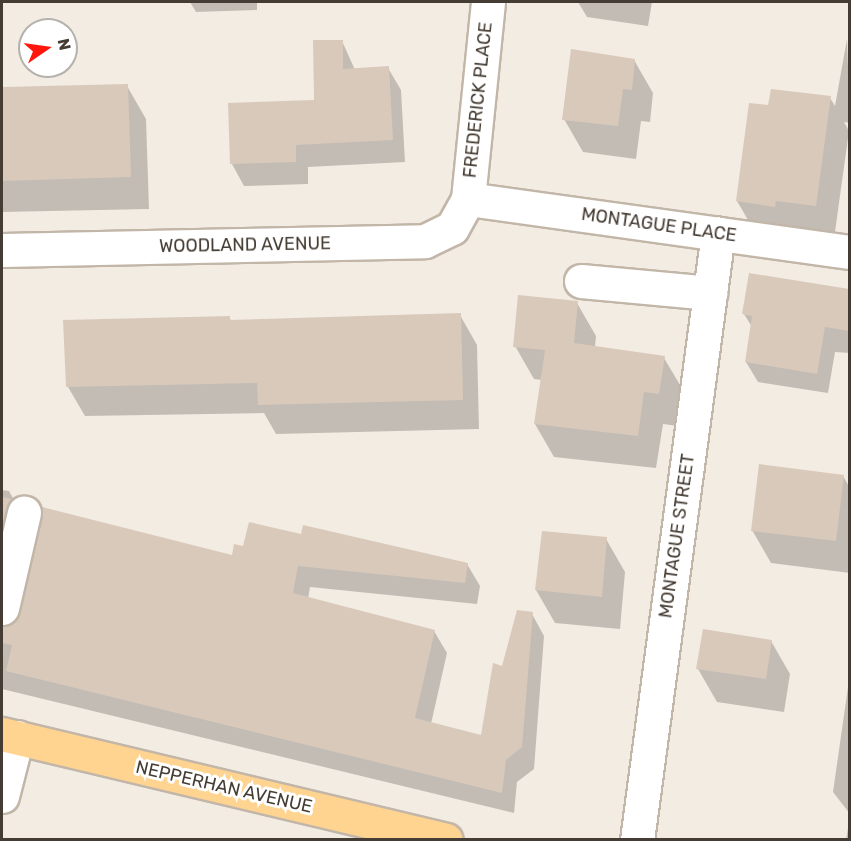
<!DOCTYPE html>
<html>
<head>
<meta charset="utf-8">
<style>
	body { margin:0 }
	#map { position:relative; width:851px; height:841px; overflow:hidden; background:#f3ece3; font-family:Rubik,sans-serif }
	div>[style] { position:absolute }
	.shadow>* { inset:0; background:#0003 }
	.building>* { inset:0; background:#d9c9ba }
	.roads { filter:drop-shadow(2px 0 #c2b6a8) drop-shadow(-2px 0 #c2b6a8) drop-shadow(0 2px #c2b6a8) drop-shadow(0 -2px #c2b6a8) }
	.minor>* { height:33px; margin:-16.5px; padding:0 16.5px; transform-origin:16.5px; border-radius:16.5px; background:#fff }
	.major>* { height:33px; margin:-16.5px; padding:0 16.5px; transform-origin:16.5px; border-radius:16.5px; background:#ffd390 }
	span { translate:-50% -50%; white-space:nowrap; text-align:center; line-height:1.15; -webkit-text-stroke:6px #fff; paint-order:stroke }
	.street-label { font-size:18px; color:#453c33 }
	.frame { position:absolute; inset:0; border:3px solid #453c33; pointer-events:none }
	.north { position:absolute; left:18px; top:18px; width:60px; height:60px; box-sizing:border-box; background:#fff; border:2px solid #b5b1ad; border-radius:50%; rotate:77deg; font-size:16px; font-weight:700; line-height:24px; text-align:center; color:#453c33 }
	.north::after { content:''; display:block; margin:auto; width:21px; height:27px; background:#ff170e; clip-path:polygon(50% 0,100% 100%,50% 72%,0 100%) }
</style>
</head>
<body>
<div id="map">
	<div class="shadow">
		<i style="clip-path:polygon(190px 2px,257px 2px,257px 10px,196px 12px)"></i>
		<i style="clip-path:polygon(578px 2px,652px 2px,648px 26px,587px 17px)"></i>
		<i style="clip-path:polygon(847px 39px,850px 123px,844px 122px,849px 131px,834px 239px,756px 234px,737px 201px,770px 107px,830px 98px,835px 106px)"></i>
		<i style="clip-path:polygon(342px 41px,355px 70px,388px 68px,401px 90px,405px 162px,308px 167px,308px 184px,244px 186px,232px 164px,315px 102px)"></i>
		<i style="clip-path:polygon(634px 60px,653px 93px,650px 122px,641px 121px,636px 159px,583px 152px,564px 119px)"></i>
		<i style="clip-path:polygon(127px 86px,146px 119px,149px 209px,2px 212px,2px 89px)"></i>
		<i style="clip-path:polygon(750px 275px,850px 291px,850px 353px,835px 352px,828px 393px,758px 382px,746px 362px,752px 327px,744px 314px)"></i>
		<i style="clip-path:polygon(577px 303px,596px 336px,595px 347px,664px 358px,683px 390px,678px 426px,663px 424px,656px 468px,554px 457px,535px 424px,542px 380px,534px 379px,515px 346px)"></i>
		<i style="clip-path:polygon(460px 315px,477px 345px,479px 429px,276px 434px,264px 413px,85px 416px,68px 387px,229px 317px,232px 322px)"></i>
		<i style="clip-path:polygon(843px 476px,850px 488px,850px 573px,771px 563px,752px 530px)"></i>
		<i style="clip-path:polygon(2px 490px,9px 491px,21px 513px,2px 600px)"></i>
		<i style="clip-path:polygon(302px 535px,467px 564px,480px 586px,477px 604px,310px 587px,308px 599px,434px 631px,447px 653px,431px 724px,482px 737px,503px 668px,532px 614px,544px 636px,534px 769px,517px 782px,514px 813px,2px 689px,2px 627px,233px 556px,245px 548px)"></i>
		<i style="clip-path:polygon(606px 539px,625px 572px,620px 629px,555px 623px,536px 590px)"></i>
		<i style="clip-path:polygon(771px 641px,790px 674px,784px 712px,717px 702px,698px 669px)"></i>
		<i style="clip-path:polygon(848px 687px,850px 687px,850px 814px,833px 792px)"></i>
		<i style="clip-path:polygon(850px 816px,850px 840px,846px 840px)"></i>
	</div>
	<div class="building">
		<i style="clip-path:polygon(313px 40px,343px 40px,343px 69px,389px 66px,393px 140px,296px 145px,296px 162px,230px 164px,228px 103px,314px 100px)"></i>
		<i style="clip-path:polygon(571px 49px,635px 59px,632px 90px,623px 89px,618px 126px,562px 120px)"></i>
		<i style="clip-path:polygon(128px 84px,131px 177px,2px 181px,2px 87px)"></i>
		<i style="clip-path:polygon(771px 89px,831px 96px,816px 206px,776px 201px,775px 207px,736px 201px,749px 103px,768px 105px)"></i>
		<i style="clip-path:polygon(749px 273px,849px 289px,849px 331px,825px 327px,817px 374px,745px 362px,752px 316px,742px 314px)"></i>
		<i style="clip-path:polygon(518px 295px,578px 301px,574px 343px,665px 356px,659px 394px,644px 392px,638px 436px,534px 424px,545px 350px,513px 347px)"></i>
		<i style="clip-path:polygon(461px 313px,463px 400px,258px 405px,257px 383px,66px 387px,63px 320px,230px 316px,230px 320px)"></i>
		<i style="clip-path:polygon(759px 464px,844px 475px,836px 541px,751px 531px)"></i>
		<i style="clip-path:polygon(2px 497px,12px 499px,2px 527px)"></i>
		<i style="clip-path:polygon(42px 507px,232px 555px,234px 544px,243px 546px,249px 522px,301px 534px,303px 525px,468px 563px,465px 583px,298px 566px,293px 593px,435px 630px,415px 718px,481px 735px,493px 663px,502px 666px,517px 610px,533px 612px,522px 747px,506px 760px,502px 793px,6px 671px,12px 645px,2px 643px,2px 626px,15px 621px,20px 612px)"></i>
		<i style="clip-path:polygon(542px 531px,607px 537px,602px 597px,535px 590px)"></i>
		<i style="clip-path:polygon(703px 629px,772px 640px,766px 679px,696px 669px)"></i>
	</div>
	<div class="roads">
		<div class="minor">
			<i style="left:468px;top:199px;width:386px;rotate:7.9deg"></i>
			<i style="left:2px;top:250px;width:423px;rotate:-1.2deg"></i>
			<i style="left:425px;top:241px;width:30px;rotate:-26deg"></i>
			<i style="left:452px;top:228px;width:33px;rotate:-61deg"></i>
			<i style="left:468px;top:199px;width:198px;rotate:-84.2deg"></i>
			<i style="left:581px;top:281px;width:130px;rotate:5.3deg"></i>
			<i style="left:2px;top:608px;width:98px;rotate:-77deg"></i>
			<i style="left:2px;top:796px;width:61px;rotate:-75.7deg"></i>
			<i style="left:637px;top:840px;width:612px;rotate:-82.4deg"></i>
		</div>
		<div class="major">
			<i style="left:2px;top:734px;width:456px;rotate:13.4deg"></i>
		</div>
	</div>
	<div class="street-label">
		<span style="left:478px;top:100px;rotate:-84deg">FREDERICK PLACE</span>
		<span style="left:659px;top:225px;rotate:8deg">MONTAGUE PLACE</span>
		<span style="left:245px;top:245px;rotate:-1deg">WOODLAND AVENUE</span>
		<span style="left:677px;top:536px;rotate:-82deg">MONTAGUE STREET</span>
		<span style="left:224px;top:787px;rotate:13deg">NEPPERHAN AVENUE</span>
	</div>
	<div class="frame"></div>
	<div class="north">N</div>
</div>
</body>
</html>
